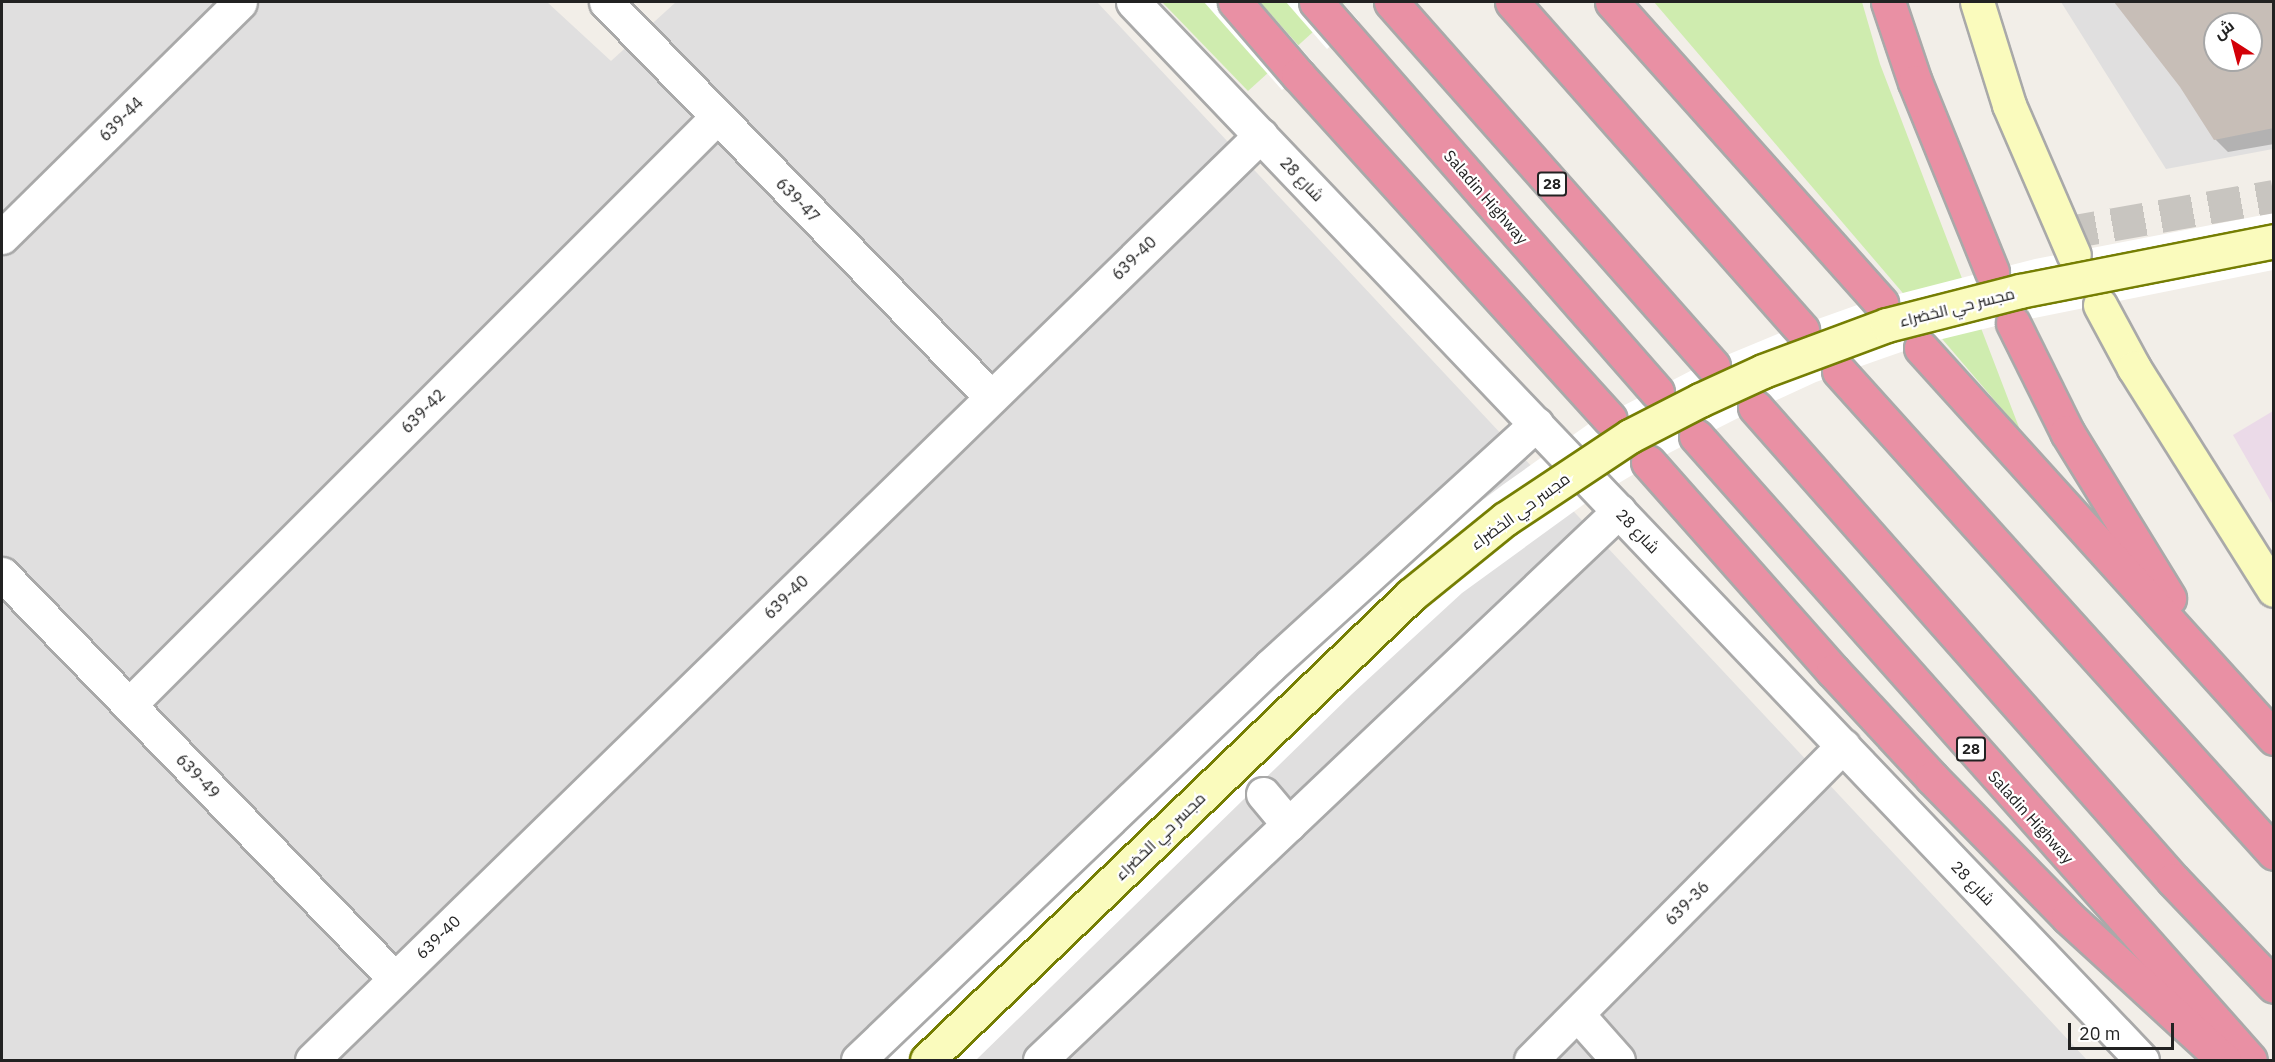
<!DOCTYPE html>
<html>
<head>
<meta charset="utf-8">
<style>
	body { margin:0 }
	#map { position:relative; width:2275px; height:1062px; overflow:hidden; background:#f2eee8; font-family:"IBM Plex Sans",Cairo,sans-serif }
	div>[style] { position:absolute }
	.residential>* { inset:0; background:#e0dfdf }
	.industrial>* { inset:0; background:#ebdae8 }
	.grass>* { inset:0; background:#cfecaf }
	.pier>* { inset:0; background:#fff }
	.shadow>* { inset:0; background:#0003 }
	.building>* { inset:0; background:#c7beb7 }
	.street-tunnel>* { height:33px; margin-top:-16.5px; transform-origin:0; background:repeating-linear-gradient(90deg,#c8c5c0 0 33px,transparent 0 49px) }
	.roads { filter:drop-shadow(2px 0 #a9a9a9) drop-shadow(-2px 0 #a9a9a9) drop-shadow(0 2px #a9a9a9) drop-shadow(0 -2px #a9a9a9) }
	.street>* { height:33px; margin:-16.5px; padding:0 16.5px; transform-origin:16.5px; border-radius:16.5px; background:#fff }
	.secondary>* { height:33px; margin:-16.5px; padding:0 16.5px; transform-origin:16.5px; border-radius:16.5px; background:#fafbbd }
	.highway>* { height:33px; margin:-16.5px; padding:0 16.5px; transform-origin:16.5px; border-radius:16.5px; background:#e990a4 }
	.bridges { filter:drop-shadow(2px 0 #757e03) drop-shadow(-2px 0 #757e03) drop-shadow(0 2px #757e03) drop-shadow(0 -2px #757e03) }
	.secondary-bridge>* { height:33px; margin:-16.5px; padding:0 16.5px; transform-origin:16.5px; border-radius:16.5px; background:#fafbbd }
	span { translate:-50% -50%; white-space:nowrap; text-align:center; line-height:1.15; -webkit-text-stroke:4.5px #fff; paint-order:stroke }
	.shield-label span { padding:2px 4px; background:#fff; border:2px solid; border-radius:4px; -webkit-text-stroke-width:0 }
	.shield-label { font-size:15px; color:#222; font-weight:700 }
	.street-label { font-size:16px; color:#222 }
	.frame { position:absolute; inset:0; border:3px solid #222; pointer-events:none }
	.north { position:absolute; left:2203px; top:12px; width:60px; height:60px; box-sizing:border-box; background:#fff; border:2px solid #a7a7a7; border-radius:50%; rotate:324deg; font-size:16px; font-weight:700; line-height:24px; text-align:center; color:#222 }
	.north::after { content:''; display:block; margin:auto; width:21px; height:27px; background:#d30008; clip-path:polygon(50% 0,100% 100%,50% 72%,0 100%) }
	.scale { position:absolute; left:2068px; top:1023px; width:106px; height:27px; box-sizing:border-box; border:3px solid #222; border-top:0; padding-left:8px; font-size:18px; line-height:21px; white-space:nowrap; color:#222; -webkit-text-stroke:4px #fff; paint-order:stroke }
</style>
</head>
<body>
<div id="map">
	<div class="residential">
		<i style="clip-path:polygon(2px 2px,547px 2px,611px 61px,676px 2px,1097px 2px,2087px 1060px,2px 1060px)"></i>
		<i style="clip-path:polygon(evenodd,2061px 2px,2273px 2px,2273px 149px,2166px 169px,2061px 2px,2215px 24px,2251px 24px,2251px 60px,2215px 60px,2215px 24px)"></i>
	</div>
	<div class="industrial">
		<i style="clip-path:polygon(2273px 411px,2273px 505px,2233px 435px)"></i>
	</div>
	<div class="grass">
		<i style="clip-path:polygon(1162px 2px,1346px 2px,1248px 91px)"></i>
		<i style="clip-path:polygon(1654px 2px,1862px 2px,1880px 64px,2020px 430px)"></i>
	</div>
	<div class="pier">
		<i style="clip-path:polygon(1204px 2px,1260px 2px,1313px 62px,1282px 90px)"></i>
		<i style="clip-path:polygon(1286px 2px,1342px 2px,1359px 21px,1327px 49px)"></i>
		<i style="clip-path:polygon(2273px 213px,2273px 270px,2004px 324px,1930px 342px,1884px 358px,1816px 382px,1744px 415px,1671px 452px,1587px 502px,1462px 593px,1352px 694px,976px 1060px,881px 1060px,1170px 782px,1424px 544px,1504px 484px,1590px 423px,1698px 367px,1787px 330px,1860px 304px,2035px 259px)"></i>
	</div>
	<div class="shadow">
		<i style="clip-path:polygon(evenodd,2116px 2px,2274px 2px,2274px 144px,2228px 152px,2215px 139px,2181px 86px,2116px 2px,2215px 24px,2251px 24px,2251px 60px,2215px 60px,2215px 24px)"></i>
	</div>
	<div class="building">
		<i style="clip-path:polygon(evenodd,2114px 2px,2274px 2px,2274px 128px,2214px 140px,2180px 87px,2114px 2px,2215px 24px,2251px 24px,2251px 60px,2215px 60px,2215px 24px)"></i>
	</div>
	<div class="street-tunnel">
		<i style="left:2064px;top:233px;width:213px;rotate:-10deg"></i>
		<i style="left:1226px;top:751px;width:57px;rotate:49.3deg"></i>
	</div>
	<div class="roads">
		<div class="street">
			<i style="left:606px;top:2px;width:552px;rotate:45.73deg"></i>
			<i style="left:1133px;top:2px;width:1462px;rotate:46.36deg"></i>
			<i style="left:2px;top:237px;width:334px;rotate:-44.6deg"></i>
			<i style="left:2px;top:574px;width:564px;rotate:45.86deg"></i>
			<i style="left:129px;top:705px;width:832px;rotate:-45deg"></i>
			<i style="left:1263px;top:794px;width:40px;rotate:50deg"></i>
			<i style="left:1578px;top:1015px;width:60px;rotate:48.4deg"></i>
			<i style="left:312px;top:1060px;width:1325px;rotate:-44.27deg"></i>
			<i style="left:858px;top:1060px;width:570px;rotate:-43.72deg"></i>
			<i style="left:1270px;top:666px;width:360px;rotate:-42.3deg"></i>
			<i style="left:1040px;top:1060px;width:798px;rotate:-43.48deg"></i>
			<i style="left:1531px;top:1060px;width:443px;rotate:-45.2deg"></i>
		</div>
		<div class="secondary">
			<i style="left:1977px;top:2px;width:108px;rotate:72.7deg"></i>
			<i style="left:2009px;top:105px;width:163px;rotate:66.6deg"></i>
			<i style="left:2100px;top:305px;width:72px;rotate:61.6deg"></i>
			<i style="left:2134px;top:368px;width:262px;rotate:57.8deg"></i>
		</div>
		<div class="highway">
			<i style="left:1235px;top:2px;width:96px;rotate:49.2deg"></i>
			<i style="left:1298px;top:75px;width:464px;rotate:47.8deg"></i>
			<i style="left:1316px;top:2px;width:518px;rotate:48.83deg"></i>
			<i style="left:1391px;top:2px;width:486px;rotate:48.5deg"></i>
			<i style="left:1512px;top:2px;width:438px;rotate:48.5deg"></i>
			<i style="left:1612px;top:2px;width:404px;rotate:48.2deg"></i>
			<i style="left:1888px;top:2px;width:84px;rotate:71.4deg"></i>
			<i style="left:1915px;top:82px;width:205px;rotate:67.9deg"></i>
			<i style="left:2013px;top:323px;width:122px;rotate:63.6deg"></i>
			<i style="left:2067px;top:432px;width:195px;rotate:58.4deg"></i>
			<i style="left:1921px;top:348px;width:526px;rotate:47.85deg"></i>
			<i style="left:1839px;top:371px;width:649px;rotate:47.93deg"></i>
			<i style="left:1755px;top:407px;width:631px;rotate:48.53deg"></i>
			<i style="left:2173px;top:880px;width:146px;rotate:46.4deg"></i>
			<i style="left:1696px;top:436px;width:834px;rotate:48.4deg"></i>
			<i style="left:1648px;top:462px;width:279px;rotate:48.5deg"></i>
			<i style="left:1833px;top:671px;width:146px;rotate:47.2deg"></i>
			<i style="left:1932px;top:778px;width:194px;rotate:45.6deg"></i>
			<i style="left:2068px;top:917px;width:212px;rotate:42.5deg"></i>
		</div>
	</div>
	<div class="bridges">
		<div class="secondary-bridge">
			<i style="left:927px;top:1060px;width:671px;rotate:-43.85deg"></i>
			<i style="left:1411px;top:595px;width:121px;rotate:-39deg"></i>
			<i style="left:1505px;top:519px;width:150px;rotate:-33.6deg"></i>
			<i style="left:1630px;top:436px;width:79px;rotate:-27.2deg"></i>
			<i style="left:1700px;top:400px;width:69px;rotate:-24.7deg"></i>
			<i style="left:1763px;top:371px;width:132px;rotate:-20.4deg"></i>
			<i style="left:1887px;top:325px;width:137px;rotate:-14.3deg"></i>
			<i style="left:2020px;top:291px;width:259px;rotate:-11.1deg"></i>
		</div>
	</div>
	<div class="shield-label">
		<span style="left:1552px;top:184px">28</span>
		<span style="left:1971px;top:749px">28</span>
	</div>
	<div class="street-label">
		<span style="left:121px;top:119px;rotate:-45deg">639-44</span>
		<span style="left:1302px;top:179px;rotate:46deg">شارع 28</span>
		<span style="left:1486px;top:197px;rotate:49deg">Saladin Highway</span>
		<span style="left:798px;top:200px;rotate:46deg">639-47</span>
		<span style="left:1134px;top:258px;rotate:-44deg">639-40</span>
		<span style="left:1957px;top:307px;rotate:-14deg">مجسر حي الخضراء</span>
		<span style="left:423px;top:411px;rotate:-45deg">639-42</span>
		<span style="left:1520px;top:511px;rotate:-36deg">مجسر حي الخضراء</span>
		<span style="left:1638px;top:531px;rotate:46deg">شارع 28</span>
		<span style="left:786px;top:597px;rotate:-44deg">639-40</span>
		<span style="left:198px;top:776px;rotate:46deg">639-49</span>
		<span style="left:2031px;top:817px;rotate:48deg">Saladin Highway</span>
		<span style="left:1160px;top:836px;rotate:-44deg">مجسر حي الخضراء</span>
		<span style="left:1973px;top:883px;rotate:46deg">شارع 28</span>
		<span style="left:1687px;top:903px;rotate:-45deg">639-36</span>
		<span style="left:438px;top:937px;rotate:-44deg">639-40</span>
	</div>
	<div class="frame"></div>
	<div class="north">ش</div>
	<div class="scale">20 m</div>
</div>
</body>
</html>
